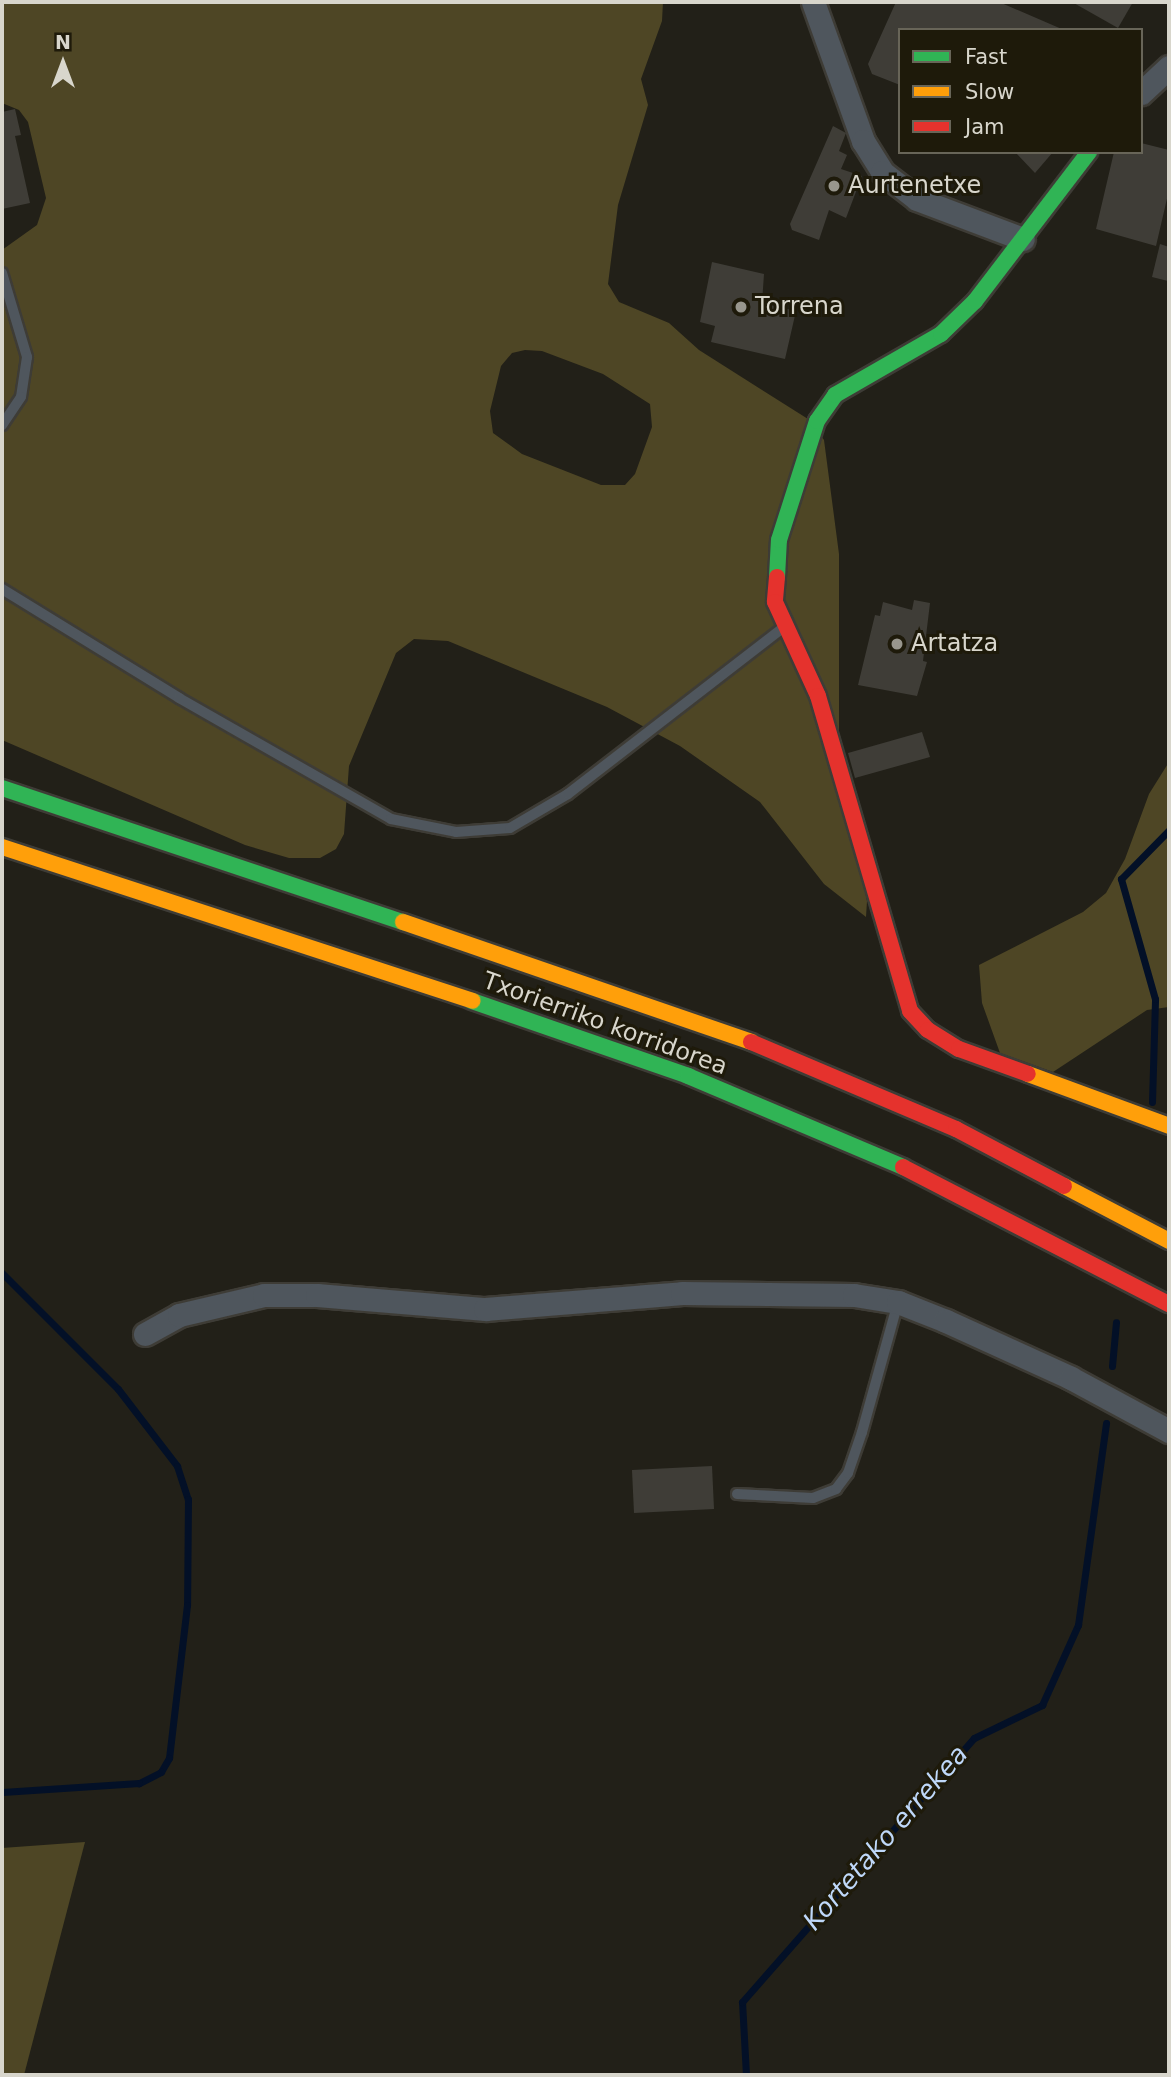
<!DOCTYPE html>
<html>
<head>
<meta charset="utf-8">
<style>
	body { margin:0 }
	#map { position:relative; width:1171px; height:2077px; overflow:hidden; background:#222018; font-family:"DejaVu Sans",sans-serif }
	div>[style] { position:absolute }
	.green>* { inset:0; background:#4e4625 }
	.stream>* { height:7px; margin:-3.5px; padding:0 3.5px; transform-origin:3.5px; border-radius:3.5px; background:#031027 }
	.building>* { inset:0; background:#3f3d37 }
	.roads { filter:drop-shadow(2px 0 #3e3c36) drop-shadow(-2px 0 #3e3c36) drop-shadow(0 2px #3e3c36) drop-shadow(0 -2px #3e3c36) }
	.lane>* { height:10px; margin:-5px; padding:0 5px; transform-origin:5px; border-radius:5px; background:#4f565d }
	.street>* { height:23px; margin:-11.5px; padding:0 11.5px; transform-origin:11.5px; border-radius:11.5px; background:#4f565d }
	.fast>* { height:16px; margin:-8px; padding:0 8px; transform-origin:8px; border-radius:8px; background:#30b455 }
	.slow>* { height:16px; margin:-8px; padding:0 8px; transform-origin:8px; border-radius:8px; background:#ff9f0a }
	.jam>* { height:16px; margin:-8px; padding:0 8px; transform-origin:8px; border-radius:8px; background:#e5322d }
	.dots>* { width:19px; height:19px; translate:-50% -50%; box-sizing:border-box; border:4px solid #1e1a0a; border-radius:50% }
	span { translate:-50% -50%; white-space:nowrap; text-align:center; line-height:1.15; -webkit-text-stroke:6px #1e1a0a; paint-order:stroke }
	.poi-label { font-size:24px; color:#d8d6cc }
	.left { translate:0 -50%; text-align:left }
	.street-label { font-size:24px; color:#d8d6cc }
	.water-label { font-size:26px; color:#bfd8f9; font-style:italic }
	.frame { position:absolute; inset:0; border:4px solid #d8d6cc; pointer-events:none }
	.legend { position:absolute; left:898px; top:28px; width:245px; height:126px; box-sizing:border-box; background:#1e1a0a; border:2px solid #686558; margin:0; padding:9px 12px; list-style:none; font-size:21px; color:#d8d6cc }
	.legend li { display:flex; align-items:center; gap:14px; height:35px }
	.legend b { width:35px; border:2px solid #686558 }
	.north { position:absolute; left:28px; top:28px; width:70px; height:70px; -webkit-text-stroke:5px #1e1a0a; paint-order:stroke; rotate:0deg; font-size:19px; font-weight:700; line-height:28px; text-align:center; color:#d8d6cc }
	.north::after { content:''; display:block; margin:auto; width:24px; height:32px; background:#d8d6cc; clip-path:polygon(50% 0,100% 100%,50% 72%,0 100%) }
</style>
</head>
<body>
<div id="map">
	<div class="green">
		<i style="clip-path:polygon(evenodd,2px 2px,663px 2px,662px 21px,641px 79px,648px 105px,618px 205px,608px 284px,619px 302px,669px 323px,699px 350px,808px 419px,824px 440px,839px 554px,839px 753px,867px 901px,866px 917px,824px 884px,760px 802px,680px 746px,607px 707px,448px 641px,414px 639px,396px 653px,349px 766px,344px 834px,336px 849px,320px 858px,289px 858px,245px 845px,2px 740px,2px 250px,37px 225px,46px 198px,28px 122px,19px 110px,2px 103px,2px 2px,525px 350px,542px 351px,603px 374px,650px 404px,652px 427px,635px 474px,625px 485px,601px 485px,522px 454px,493px 433px,490px 411px,501px 366px,512px 353px,525px 350px)"></i>
		<i style="clip-path:polygon(1169px 762px,1169px 1007px,1147px 1010px,1053px 1072px,1000px 1053px,982px 1003px,979px 965px,1083px 912px,1106px 893px,1125px 859px,1149px 794px)"></i>
		<i style="clip-path:polygon(85px 1842px,24px 2075px,2px 2075px,2px 1848px)"></i>
	</div>
	<div class="stream">
		<i style="left:1152px;top:1102px;width:103px;rotate:-88.3deg"></i>
		<i style="left:1155px;top:999px;width:125px;rotate:-105.8deg"></i>
		<i style="left:1121px;top:879px;width:69px;rotate:-45.6deg"></i>
		<i style="left:2px;top:1273px;width:164px;rotate:45deg"></i>
		<i style="left:118px;top:1389px;width:97px;rotate:52.5deg"></i>
		<i style="left:177px;top:1466px;width:35px;rotate:72deg"></i>
		<i style="left:188px;top:1499px;width:106px;rotate:90.5deg"></i>
		<i style="left:187px;top:1605px;width:154px;rotate:96.7deg"></i>
		<i style="left:169px;top:1758px;width:16px;rotate:120deg"></i>
		<i style="left:161px;top:1772px;width:25px;rotate:153deg"></i>
		<i style="left:139px;top:1783px;width:137px;rotate:176.2deg"></i>
		<i style="left:1112px;top:1366px;width:44px;rotate:-84.8deg"></i>
		<i style="left:746px;top:2075px;width:73px;rotate:-93.1deg"></i>
		<i style="left:742px;top:2002px;width:351px;rotate:-48.7deg"></i>
		<i style="left:974px;top:1738px;width:76px;rotate:-25.9deg"></i>
		<i style="left:1042px;top:1705px;width:88px;rotate:-65.8deg"></i>
		<i style="left:1078px;top:1625px;width:204px;rotate:-82.1deg"></i>
	</div>
	<div class="building">
		<i style="clip-path:polygon(896px 2px,999px 2px,1064px 30px,900px 30px,900px 85px,872px 74px,868px 64px)"></i>
		<i style="clip-path:polygon(1072px 2px,1133px 2px,1118px 28px)"></i>
		<i style="clip-path:polygon(15px 109px,21px 135px,15px 136px,30px 203px,2px 209px,2px 112px)"></i>
		<i style="clip-path:polygon(833px 126px,846px 133px,839px 151px,847px 155px,841px 169px,862px 176px,846px 218px,829px 210px,819px 240px,792px 230px,790px 224px)"></i>
		<i style="clip-path:polygon(1141px 143px,1169px 150px,1169px 190px,1156px 246px,1096px 229px,1114px 152px,1141px 152px)"></i>
		<i style="clip-path:polygon(1015px 152px,1053px 152px,1035px 173px)"></i>
		<i style="clip-path:polygon(1160px 244px,1169px 247px,1168px 281px,1152px 277px)"></i>
		<i style="clip-path:polygon(712px 262px,764px 274px,762px 303px,796px 311px,785px 359px,711px 342px,715px 326px,700px 322px)"></i>
		<i style="clip-path:polygon(914px 600px,930px 603px,923px 661px,927px 662px,917px 696px,858px 685px,875px 615px,880px 616px,883px 602px,912px 610px)"></i>
		<i style="clip-path:polygon(922px 732px,930px 757px,855px 778px,848px 753px)"></i>
		<i style="clip-path:polygon(712px 1466px,714px 1509px,634px 1513px,632px 1470px)"></i>
	</div>
	<div class="roads">
		<div class="lane">
			<i style="left:2px;top:273px;width:88px;rotate:73.4deg"></i>
			<i style="left:27px;top:357px;width:40px;rotate:98.5deg"></i>
			<i style="left:21px;top:397px;width:34px;rotate:124deg"></i>
			<i style="left:2px;top:589px;width:208px;rotate:31.6deg"></i>
			<i style="left:179px;top:698px;width:244px;rotate:29.7deg"></i>
			<i style="left:391px;top:819px;width:66px;rotate:11.3deg"></i>
			<i style="left:456px;top:832px;width:54px;rotate:-4.2deg"></i>
			<i style="left:510px;top:828px;width:67px;rotate:-30.4deg"></i>
			<i style="left:568px;top:794px;width:274px;rotate:-37.7deg"></i>
			<i style="left:737px;top:1494px;width:76px;rotate:3deg"></i>
			<i style="left:813px;top:1498px;width:25px;rotate:-21deg"></i>
			<i style="left:836px;top:1489px;width:20px;rotate:-53deg"></i>
			<i style="left:848px;top:1473px;width:43px;rotate:-71.1deg"></i>
			<i style="left:862px;top:1432px;width:135px;rotate:-74.5deg"></i>
		</div>
		<div class="street">
			<i style="left:813px;top:2px;width:148px;rotate:70.2deg"></i>
			<i style="left:863px;top:141px;width:36px;rotate:58deg"></i>
			<i style="left:882px;top:172px;width:44px;rotate:37.6deg"></i>
			<i style="left:917px;top:199px;width:113px;rotate:20.7deg"></i>
			<i style="left:1141px;top:93px;width:38px;rotate:-43deg"></i>
			<i style="left:145px;top:1334px;width:39px;rotate:-29deg"></i>
			<i style="left:179px;top:1315px;width:87px;rotate:-13.2deg"></i>
			<i style="left:264px;top:1295px;width:53px"></i>
			<i style="left:317px;top:1295px;width:169px;rotate:4.8deg"></i>
			<i style="left:485px;top:1309px;width:198px;rotate:-4.6deg"></i>
			<i style="left:682px;top:1293px;width:172px;rotate:0.7deg"></i>
			<i style="left:854px;top:1295px;width:45px;rotate:9deg"></i>
			<i style="left:898px;top:1302px;width:52px;rotate:21.6deg"></i>
			<i style="left:946px;top:1321px;width:137px;rotate:24.5deg"></i>
			<i style="left:1071px;top:1378px;width:111px;rotate:28.4deg"></i>
		</div>
		<div class="fast">
			<i style="left:777px;top:577px;width:37px;rotate:-87deg"></i>
			<i style="left:779px;top:540px;width:125px;rotate:-72.3deg"></i>
			<i style="left:817px;top:421px;width:32px;rotate:-55deg"></i>
			<i style="left:835px;top:395px;width:122px;rotate:-29.9deg"></i>
			<i style="left:941px;top:334px;width:47px;rotate:-44.1deg"></i>
			<i style="left:975px;top:301px;width:188px;rotate:-52.6deg"></i>
			<i style="left:2px;top:788px;width:423px;rotate:18.5deg"></i>
			<i style="left:472px;top:1001px;width:229px;rotate:19.1deg"></i>
			<i style="left:688px;top:1076px;width:233px;rotate:22.9deg"></i>
		</div>
		<div class="slow">
			<i style="left:2px;top:847px;width:495px;rotate:18.1deg"></i>
			<i style="left:403px;top:922px;width:368px;rotate:19deg"></i>
			<i style="left:1028px;top:1074px;width:150px;rotate:20.2deg"></i>
			<i style="left:1064px;top:1186px;width:119px;rotate:27.6deg"></i>
		</div>
		<div class="jam">
			<i style="left:777px;top:577px;width:25px;rotate:95deg"></i>
			<i style="left:775px;top:602px;width:103px;rotate:65.4deg"></i>
			<i style="left:818px;top:696px;width:328px;rotate:73.7deg"></i>
			<i style="left:910px;top:1011px;width:26px;rotate:47deg"></i>
			<i style="left:928px;top:1030px;width:36px;rotate:32deg"></i>
			<i style="left:959px;top:1049px;width:73px;rotate:19.9deg"></i>
			<i style="left:751px;top:1042px;width:223px;rotate:23deg"></i>
			<i style="left:956px;top:1129px;width:122px;rotate:27.8deg"></i>
			<i style="left:903px;top:1167px;width:299px;rotate:27.3deg"></i>
		</div>
	</div>
	<div class="dots">
		<i style="left:834px;top:186px;background:#98968d"></i>
		<i style="left:741px;top:307px;background:#98968d"></i>
		<i style="left:897px;top:644px;background:#98968d"></i>
	</div>
	<div class="poi-label">
		<span class="left" style="left:848px;top:186px">Aurtenetxe</span>
		<span class="left" style="left:755px;top:307px">Torrena</span>
		<span class="left" style="left:911px;top:644px">Artatza</span>
	</div>
	<div class="street-label">
		<span style="left:605px;top:1024px;rotate:20deg">Txorierriko korridorea</span>
	</div>
	<div class="water-label">
		<span style="left:886px;top:1838px;rotate:-49deg">Kortetako errekea</span>
	</div>
	<div class="frame"></div>
	<ul class="legend">
	<li><b style="height:9px;background:#30b455"></b>Fast</li>
	<li><b style="height:9px;background:#ff9f0a"></b>Slow</li>
	<li><b style="height:9px;background:#e5322d"></b>Jam</li>
	</ul>
	<div class="north">N</div>
</div>
</body>
</html>
